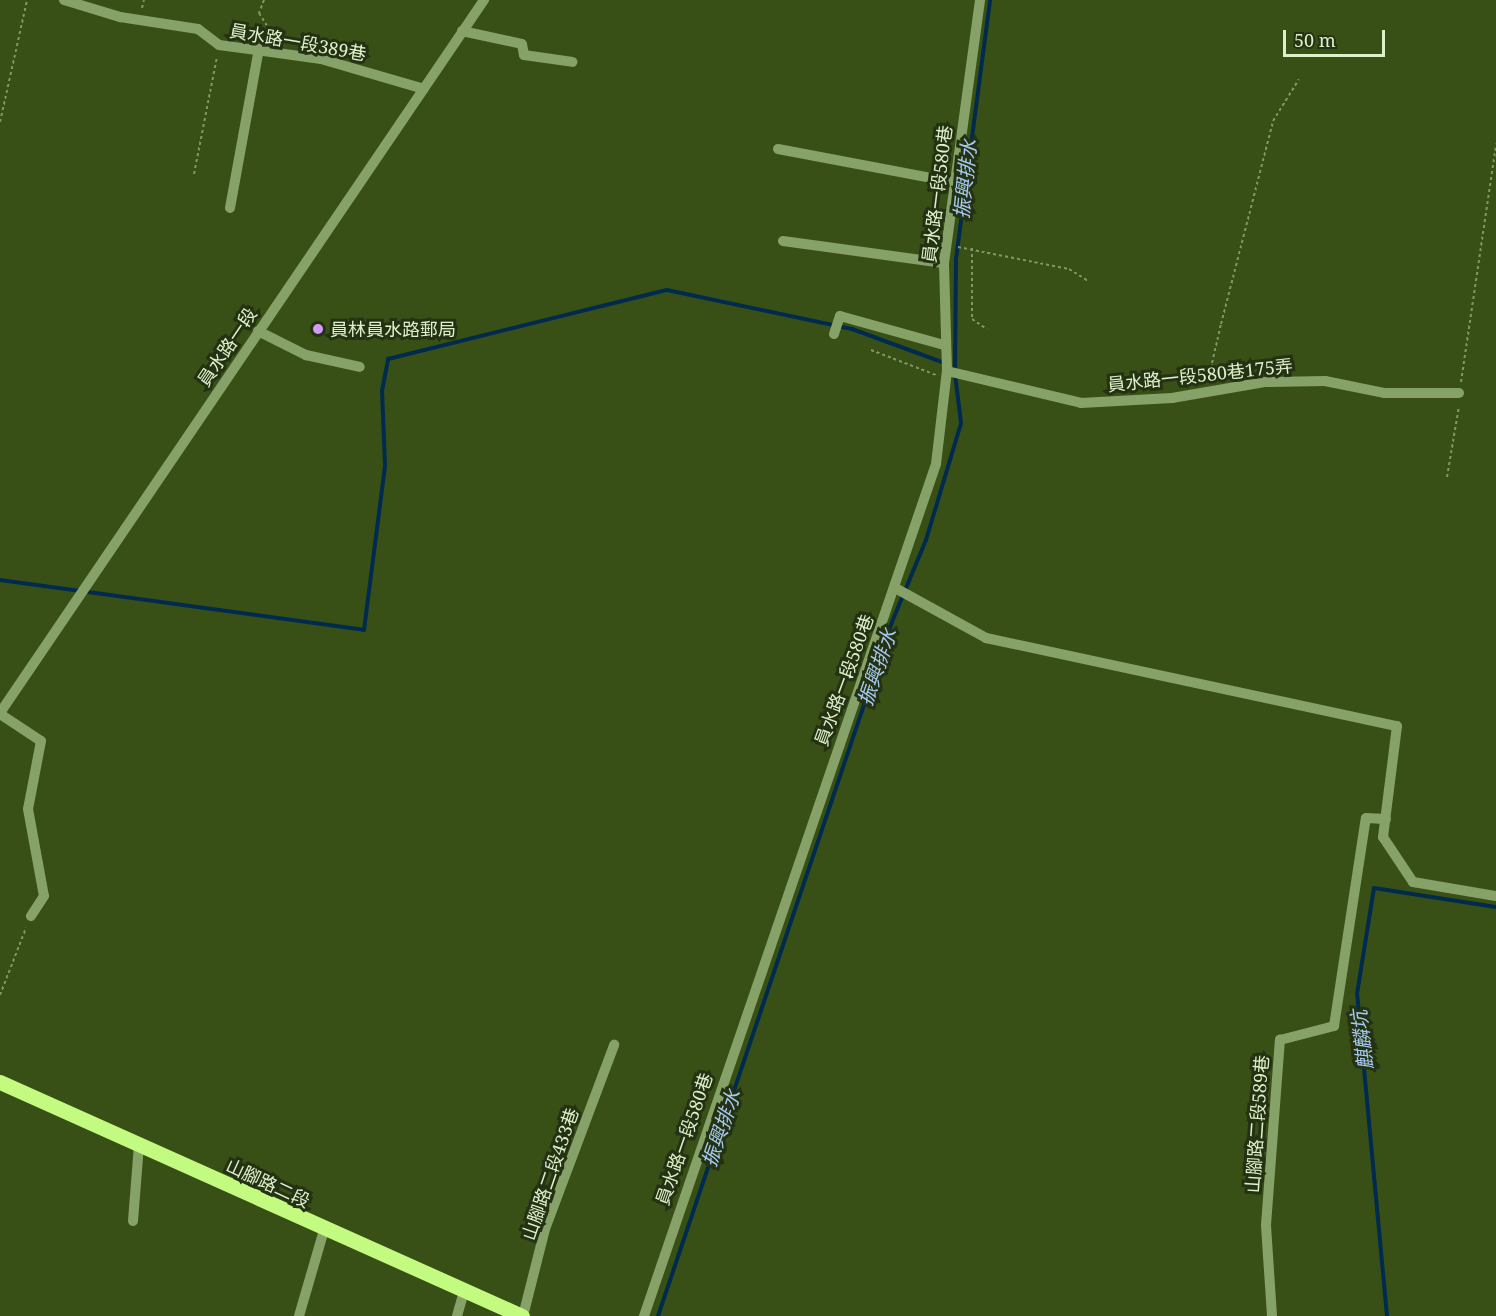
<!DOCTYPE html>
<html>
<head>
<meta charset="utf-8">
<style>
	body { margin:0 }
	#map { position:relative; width:1496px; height:1316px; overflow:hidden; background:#385016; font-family:"Noto Serif","Noto Sans TC",serif }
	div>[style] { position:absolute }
	.stream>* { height:4px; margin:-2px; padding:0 2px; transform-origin:2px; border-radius:2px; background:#002b4f }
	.path>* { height:2px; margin-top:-1px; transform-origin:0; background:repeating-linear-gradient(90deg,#809664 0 3px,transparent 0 6px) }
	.minor>* { height:10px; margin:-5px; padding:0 5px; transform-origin:5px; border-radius:5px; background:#86a268 }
	.major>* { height:15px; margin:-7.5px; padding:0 7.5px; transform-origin:7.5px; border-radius:7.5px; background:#c3fb80 }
	.dots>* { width:16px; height:16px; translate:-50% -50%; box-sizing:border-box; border:3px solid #243213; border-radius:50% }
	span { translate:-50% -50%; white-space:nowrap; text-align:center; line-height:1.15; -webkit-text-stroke:6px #243213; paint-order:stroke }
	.street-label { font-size:18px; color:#ddf0ca }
	.poi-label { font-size:18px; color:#ddf0ca }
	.left { translate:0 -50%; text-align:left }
	.water-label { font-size:20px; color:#a6caef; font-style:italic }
	.scale { position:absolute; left:1283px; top:30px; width:102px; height:27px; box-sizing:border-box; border:3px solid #ddf0ca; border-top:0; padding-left:8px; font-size:18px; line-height:21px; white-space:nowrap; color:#ddf0ca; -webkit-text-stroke:4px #243213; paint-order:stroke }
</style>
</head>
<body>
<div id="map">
	<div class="stream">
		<i style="left:0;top:580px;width:367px;rotate:7.8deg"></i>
		<i style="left:364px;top:630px;width:166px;rotate:-82.7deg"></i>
		<i style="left:385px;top:465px;width:74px;rotate:-92.3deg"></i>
		<i style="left:382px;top:391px;width:33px;rotate:-79deg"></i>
		<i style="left:388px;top:359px;width:287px;rotate:-13.9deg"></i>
		<i style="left:667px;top:290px;width:189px;rotate:11.9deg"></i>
		<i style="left:852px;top:329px;width:99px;rotate:20.1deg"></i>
		<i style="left:658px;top:1316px;width:732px;rotate:-71.37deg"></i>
		<i style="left:892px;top:622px;width:89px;rotate:-67.5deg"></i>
		<i style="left:926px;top:540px;width:122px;rotate:-73.3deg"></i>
		<i style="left:961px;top:423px;width:49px;rotate:-97deg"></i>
		<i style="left:955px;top:374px;width:115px;rotate:-89.5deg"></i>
		<i style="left:956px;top:259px;width:261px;rotate:-82.5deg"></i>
		<i style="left:1387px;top:1316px;width:323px;rotate:-95.3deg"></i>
		<i style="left:1357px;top:994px;width:107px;rotate:-80.9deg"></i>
		<i style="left:1374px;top:888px;width:123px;rotate:8.9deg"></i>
	</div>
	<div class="path">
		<i style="left:264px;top:0;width:14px;rotate:111deg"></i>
		<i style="left:259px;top:13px;width:31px;rotate:58deg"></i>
		<i style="left:142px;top:8px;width:8px;rotate:-76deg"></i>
		<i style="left:0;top:122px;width:125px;rotate:-77.5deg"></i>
		<i style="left:194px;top:174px;width:119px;rotate:-78.9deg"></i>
		<i style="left:958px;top:247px;width:113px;rotate:11.2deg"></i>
		<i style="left:1069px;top:269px;width:22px;rotate:32deg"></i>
		<i style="left:972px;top:248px;width:71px;rotate:90deg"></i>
		<i style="left:972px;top:319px;width:18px;rotate:34deg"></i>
		<i style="left:871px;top:350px;width:70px;rotate:21deg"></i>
		<i style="left:1215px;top:379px;width:16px;rotate:-101deg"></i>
		<i style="left:1212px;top:363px;width:40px;rotate:-77deg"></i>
		<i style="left:1221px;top:324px;width:210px;rotate:-75.6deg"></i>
		<i style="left:1273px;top:121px;width:49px;rotate:-58.2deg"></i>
		<i style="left:1461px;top:382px;width:241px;rotate:-81.6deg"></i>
		<i style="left:1447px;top:477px;width:72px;rotate:-80.4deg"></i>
		<i style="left:0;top:995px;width:72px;rotate:-68.8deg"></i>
	</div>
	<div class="minor">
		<i style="left:64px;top:0;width:59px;rotate:16.9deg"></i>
		<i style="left:120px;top:17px;width:79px;rotate:8.7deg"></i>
		<i style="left:198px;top:29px;width:26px;rotate:37deg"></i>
		<i style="left:219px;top:45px;width:103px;rotate:7.8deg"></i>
		<i style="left:321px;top:59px;width:107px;rotate:16.2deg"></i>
		<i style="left:462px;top:31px;width:61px;rotate:12.2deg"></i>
		<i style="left:522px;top:44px;width:11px;rotate:80deg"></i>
		<i style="left:524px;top:55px;width:49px;rotate:8.1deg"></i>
		<i style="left:778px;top:149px;width:177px;rotate:10.7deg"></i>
		<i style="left:230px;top:208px;width:162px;rotate:-79.7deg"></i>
		<i style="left:783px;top:241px;width:162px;rotate:7.8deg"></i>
		<i style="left:258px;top:331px;width:54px;rotate:26.6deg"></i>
		<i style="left:306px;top:355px;width:55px;rotate:12.5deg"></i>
		<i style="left:834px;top:334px;width:19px;rotate:-72deg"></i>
		<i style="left:840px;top:316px;width:108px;rotate:15.6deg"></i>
		<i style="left:947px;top:371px;width:138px;rotate:13.4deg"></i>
		<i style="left:1081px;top:403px;width:91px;rotate:-3.1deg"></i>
		<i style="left:1172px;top:398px;width:94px;rotate:-9.8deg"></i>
		<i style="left:1265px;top:382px;width:60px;rotate:-1deg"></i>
		<i style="left:1325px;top:381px;width:60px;rotate:11.5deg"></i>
		<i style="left:1384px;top:393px;width:75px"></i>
		<i style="left:897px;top:589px;width:102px;rotate:28.8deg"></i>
		<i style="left:986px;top:638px;width:420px;rotate:12.1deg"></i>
		<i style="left:1397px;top:726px;width:112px;rotate:97.2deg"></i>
		<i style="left:1383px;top:837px;width:54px;rotate:56.3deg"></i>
		<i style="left:1413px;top:882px;width:84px;rotate:9.6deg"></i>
		<i style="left:0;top:713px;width:862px;rotate:-55.83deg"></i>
		<i style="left:0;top:714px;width:49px;rotate:33.4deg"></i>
		<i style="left:41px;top:741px;width:69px;rotate:100.8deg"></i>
		<i style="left:28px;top:809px;width:88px;rotate:79.6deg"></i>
		<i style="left:44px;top:896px;width:24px;rotate:123deg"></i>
		<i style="left:133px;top:1221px;width:76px;rotate:-85.5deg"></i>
		<i style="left:299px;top:1316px;width:90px;rotate:-73.8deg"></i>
		<i style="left:457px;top:1316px;width:25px;rotate:-74deg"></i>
		<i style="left:523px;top:1316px;width:90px;rotate:-75.8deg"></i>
		<i style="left:545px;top:1229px;width:197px;rotate:-69.4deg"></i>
		<i style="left:644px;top:1316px;width:901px;rotate:-71.08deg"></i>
		<i style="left:936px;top:464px;width:94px;rotate:-83.3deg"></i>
		<i style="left:947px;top:371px;width:108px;rotate:-91.6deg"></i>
		<i style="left:944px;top:263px;width:265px;rotate:-82.2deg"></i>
		<i style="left:1272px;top:1316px;width:91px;rotate:-93.8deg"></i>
		<i style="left:1266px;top:1225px;width:186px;rotate:-85.7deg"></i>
		<i style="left:1280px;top:1040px;width:56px;rotate:-14.5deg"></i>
		<i style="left:1334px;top:1026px;width:210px;rotate:-81.3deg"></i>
		<i style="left:1366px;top:818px;width:20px;rotate:3deg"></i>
	</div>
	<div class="major">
		<i style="left:0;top:1082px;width:572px;rotate:24.15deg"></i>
	</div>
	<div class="dots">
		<i style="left:318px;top:329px;background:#d29cfd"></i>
	</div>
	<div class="street-label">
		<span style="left:298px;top:42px;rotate:10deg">員水路一段389巷</span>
		<span style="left:937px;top:194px;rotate:-83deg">員水路一段580巷</span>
		<span style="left:227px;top:347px;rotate:-56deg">員水路一段</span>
		<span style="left:1200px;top:375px;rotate:-6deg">員水路一段580巷175弄</span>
		<span style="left:844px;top:680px;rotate:-70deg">員水路一段580巷</span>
		<span style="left:1257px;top:1124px;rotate:-86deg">山腳路二段589巷</span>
		<span style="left:684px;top:1139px;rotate:-71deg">員水路一段580巷</span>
		<span style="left:550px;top:1174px;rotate:-71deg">山腳路二段433巷</span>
		<span style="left:268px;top:1183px;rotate:25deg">山腳路二段</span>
	</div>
	<div class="poi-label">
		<span class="left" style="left:330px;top:329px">員林員水路郵局</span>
	</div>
	<div class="water-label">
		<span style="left:965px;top:179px;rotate:-84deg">振興排水</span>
		<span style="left:877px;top:667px;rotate:-71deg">振興排水</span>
		<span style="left:1362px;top:1040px;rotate:-97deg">麒麟坑</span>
		<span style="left:721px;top:1128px;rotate:-71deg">振興排水</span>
	</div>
	<div class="scale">50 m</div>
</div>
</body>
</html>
